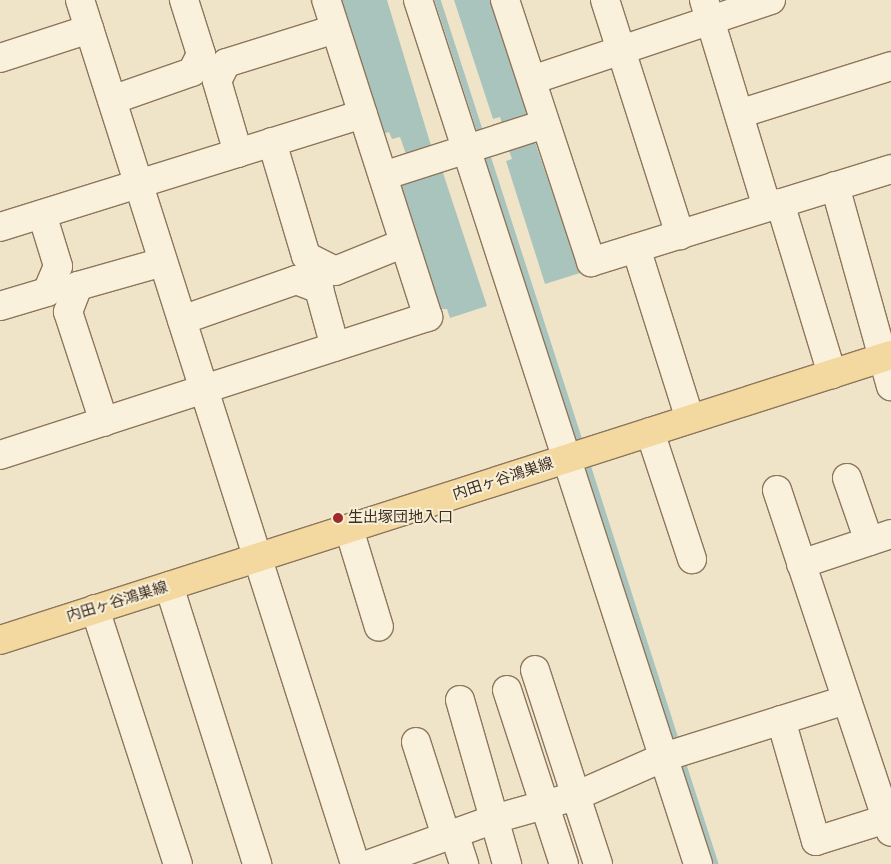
<!DOCTYPE html>
<html>
<head>
<meta charset="utf-8">
<style>
	body { margin:0 }
	#map { position:relative; width:891px; height:864px; overflow:hidden; background:#f0e4c8; font-family:Spectral,"Noto Sans JP",serif }
	div>[style] { position:absolute }
	.water>* { inset:0; background:#a9c4bc }
	.stream>* { height:5.5px; margin:-2.75px; padding:0 2.75px; transform-origin:2.75px; border-radius:2.75px; background:#a9c4bc }
	.roads { filter:drop-shadow(1px 0 #8d765c) drop-shadow(-1px 0 #8d765c) drop-shadow(0 1px #8d765c) drop-shadow(0 -1px #8d765c) }
	.minor>* { height:28px; margin:-14px; padding:0 14px; transform-origin:14px; border-radius:14px; background:#faf1dc }
	.major>* { height:28px; margin:-14px; padding:0 14px; transform-origin:14px; border-radius:14px; background:#f3d9a0 }
	.dots>* { width:14px; height:14px; translate:-50% -50%; box-sizing:border-box; border:2px solid #f7eed8; border-radius:50% }
	span { translate:-50% -50%; white-space:nowrap; text-align:center; line-height:1.15; -webkit-text-stroke:4px #f7eed8; paint-order:stroke }
	.street-label { font-size:15px; color:#3d2e20 }
	.poi-label { font-size:15px; color:#3d2e20 }
	.left { translate:0 -50%; text-align:left }
</style>
</head>
<body>
<div id="map">
	<div class="water">
		<i style="clip-path:polygon(337px 0,387px 0,432px 149px,407px 157px,400px 137px,392px 139px,389px 132px,380px 135px)"></i>
		<i style="clip-path:polygon(454px 0,492px 0,529px 115px,503px 128px,500px 117px,493px 119px)"></i>
		<i style="clip-path:polygon(534px 139px,580px 273px,545px 284px,506px 161px,512px 159px,508px 148px)"></i>
		<i style="clip-path:polygon(442px 170px,487px 306px,450px 318px,447px 309px,438px 309px,399px 186px)"></i>
	</div>
	<div class="stream">
		<i style="left:438px;top:0;width:143px;rotate:72.1deg"></i>
		<i style="left:486px;top:150px;width:310px;rotate:72.1deg"></i>
		<i style="left:586px;top:459px;width:300px;rotate:72.2deg"></i>
		<i style="left:682px;top:759px;width:110px;rotate:72.1deg"></i>
	</div>
	<div class="roads">
		<div class="minor">
			<i style="left:80px;top:0;width:907px;rotate:72.34deg"></i>
			<i style="left:418px;top:0;width:908px;rotate:72.04deg"></i>
			<i style="left:505px;top:0;width:276px;rotate:71.8deg"></i>
			<i style="left:591px;top:262px;width:314px;rotate:-17.2deg"></i>
			<i style="left:605px;top:0;width:247px;rotate:72.3deg"></i>
			<i style="left:704px;top:0;width:216px;rotate:73.1deg"></i>
			<i style="left:0;top:58px;width:94px;rotate:-18deg"></i>
			<i style="left:532px;top:80px;width:252px;rotate:-18.5deg"></i>
			<i style="left:112px;top:100px;width:85px;rotate:-19.3deg"></i>
			<i style="left:192px;top:72px;width:20px;rotate:-63deg"></i>
			<i style="left:201px;top:54px;width:57px;rotate:-107.5deg"></i>
			<i style="left:739px;top:114px;width:159px;rotate:-17.5deg"></i>
			<i style="left:272px;top:142px;width:119px;rotate:73.4deg"></i>
			<i style="left:306px;top:256px;width:33px;rotate:27deg"></i>
			<i style="left:335px;top:271px;width:74px;rotate:-22.1deg"></i>
			<i style="left:238px;top:153px;width:75px;rotate:-106.3deg"></i>
			<i style="left:217px;top:81px;width:20px;rotate:-63deg"></i>
			<i style="left:226px;top:63px;width:114px;rotate:-17.3deg"></i>
			<i style="left:383px;top:176px;width:170px;rotate:-17.8deg"></i>
			<i style="left:835px;top:186px;width:208px;rotate:74.4deg"></i>
			<i style="left:780px;top:203px;width:179px;rotate:73.1deg"></i>
			<i style="left:0;top:227px;width:380px;rotate:-17.3deg"></i>
			<i style="left:636px;top:248px;width:179px;rotate:72.5deg"></i>
			<i style="left:0;top:306px;width:49px;rotate:-16.6deg"></i>
			<i style="left:47px;top:292px;width:28px;rotate:-67deg"></i>
			<i style="left:58px;top:266px;width:54px;rotate:-107.1deg"></i>
			<i style="left:182px;top:320px;width:121px;rotate:-19.3deg"></i>
			<i style="left:296px;top:280px;width:25px;rotate:21deg"></i>
			<i style="left:319px;top:289px;width:60px;rotate:74.6deg"></i>
			<i style="left:104px;top:422px;width:116px;rotate:-108.1deg"></i>
			<i style="left:68px;top:312px;width:28px;rotate:-69deg"></i>
			<i style="left:78px;top:286px;width:88px;rotate:-15.8deg"></i>
			<i style="left:650px;top:432px;width:134px;rotate:71.7deg"></i>
			<i style="left:0;top:455px;width:450px;rotate:-17.9deg"></i>
			<i style="left:428px;top:317px;width:333px;rotate:-107.8deg"></i>
			<i style="left:847px;top:478px;width:67px;rotate:70.8deg"></i>
			<i style="left:777px;top:490px;width:360px;rotate:71.6deg"></i>
			<i style="left:349px;top:529px;width:102px;rotate:73deg"></i>
			<i style="left:801px;top:564px;width:95px;rotate:-18.4deg"></i>
			<i style="left:169px;top:586px;width:292px;rotate:72.4deg"></i>
			<i style="left:95px;top:609px;width:268px;rotate:72deg"></i>
			<i style="left:535px;top:670px;width:204px;rotate:72deg"></i>
			<i style="left:507px;top:690px;width:183px;rotate:71.9deg"></i>
			<i style="left:460px;top:700px;width:171px;rotate:74deg"></i>
			<i style="left:781px;top:720px;width:126px;rotate:73.9deg"></i>
			<i style="left:816px;top:841px;width:73px;rotate:-17.4deg"></i>
			<i style="left:416px;top:742px;width:99px;rotate:72.3deg"></i>
			<i style="left:454px;top:833px;width:33px;rotate:72deg"></i>
			<i style="left:370px;top:864px;width:132px;rotate:-19.9deg"></i>
			<i style="left:494px;top:819px;width:85px;rotate:-15.7deg"></i>
			<i style="left:576px;top:796px;width:96px;rotate:-23.9deg"></i>
			<i style="left:664px;top:757px;width:191px;rotate:-17.4deg"></i>
		</div>
		<div class="major">
			<i style="left:0;top:640px;width:935px;rotate:-17.74deg"></i>
		</div>
	</div>
	<div class="dots">
		<i style="left:338px;top:518px;background:#9e2a2b"></i>
	</div>
	<div class="street-label">
		<span style="left:503px;top:479px;rotate:-18deg">内田ヶ谷鴻巣線</span>
		<span style="left:117px;top:602px;rotate:-17deg">内田ヶ谷鴻巣線</span>
	</div>
	<div class="poi-label">
		<span class="left" style="left:348px;top:518px">生出塚団地入口</span>
	</div>
</div>
</body>
</html>
